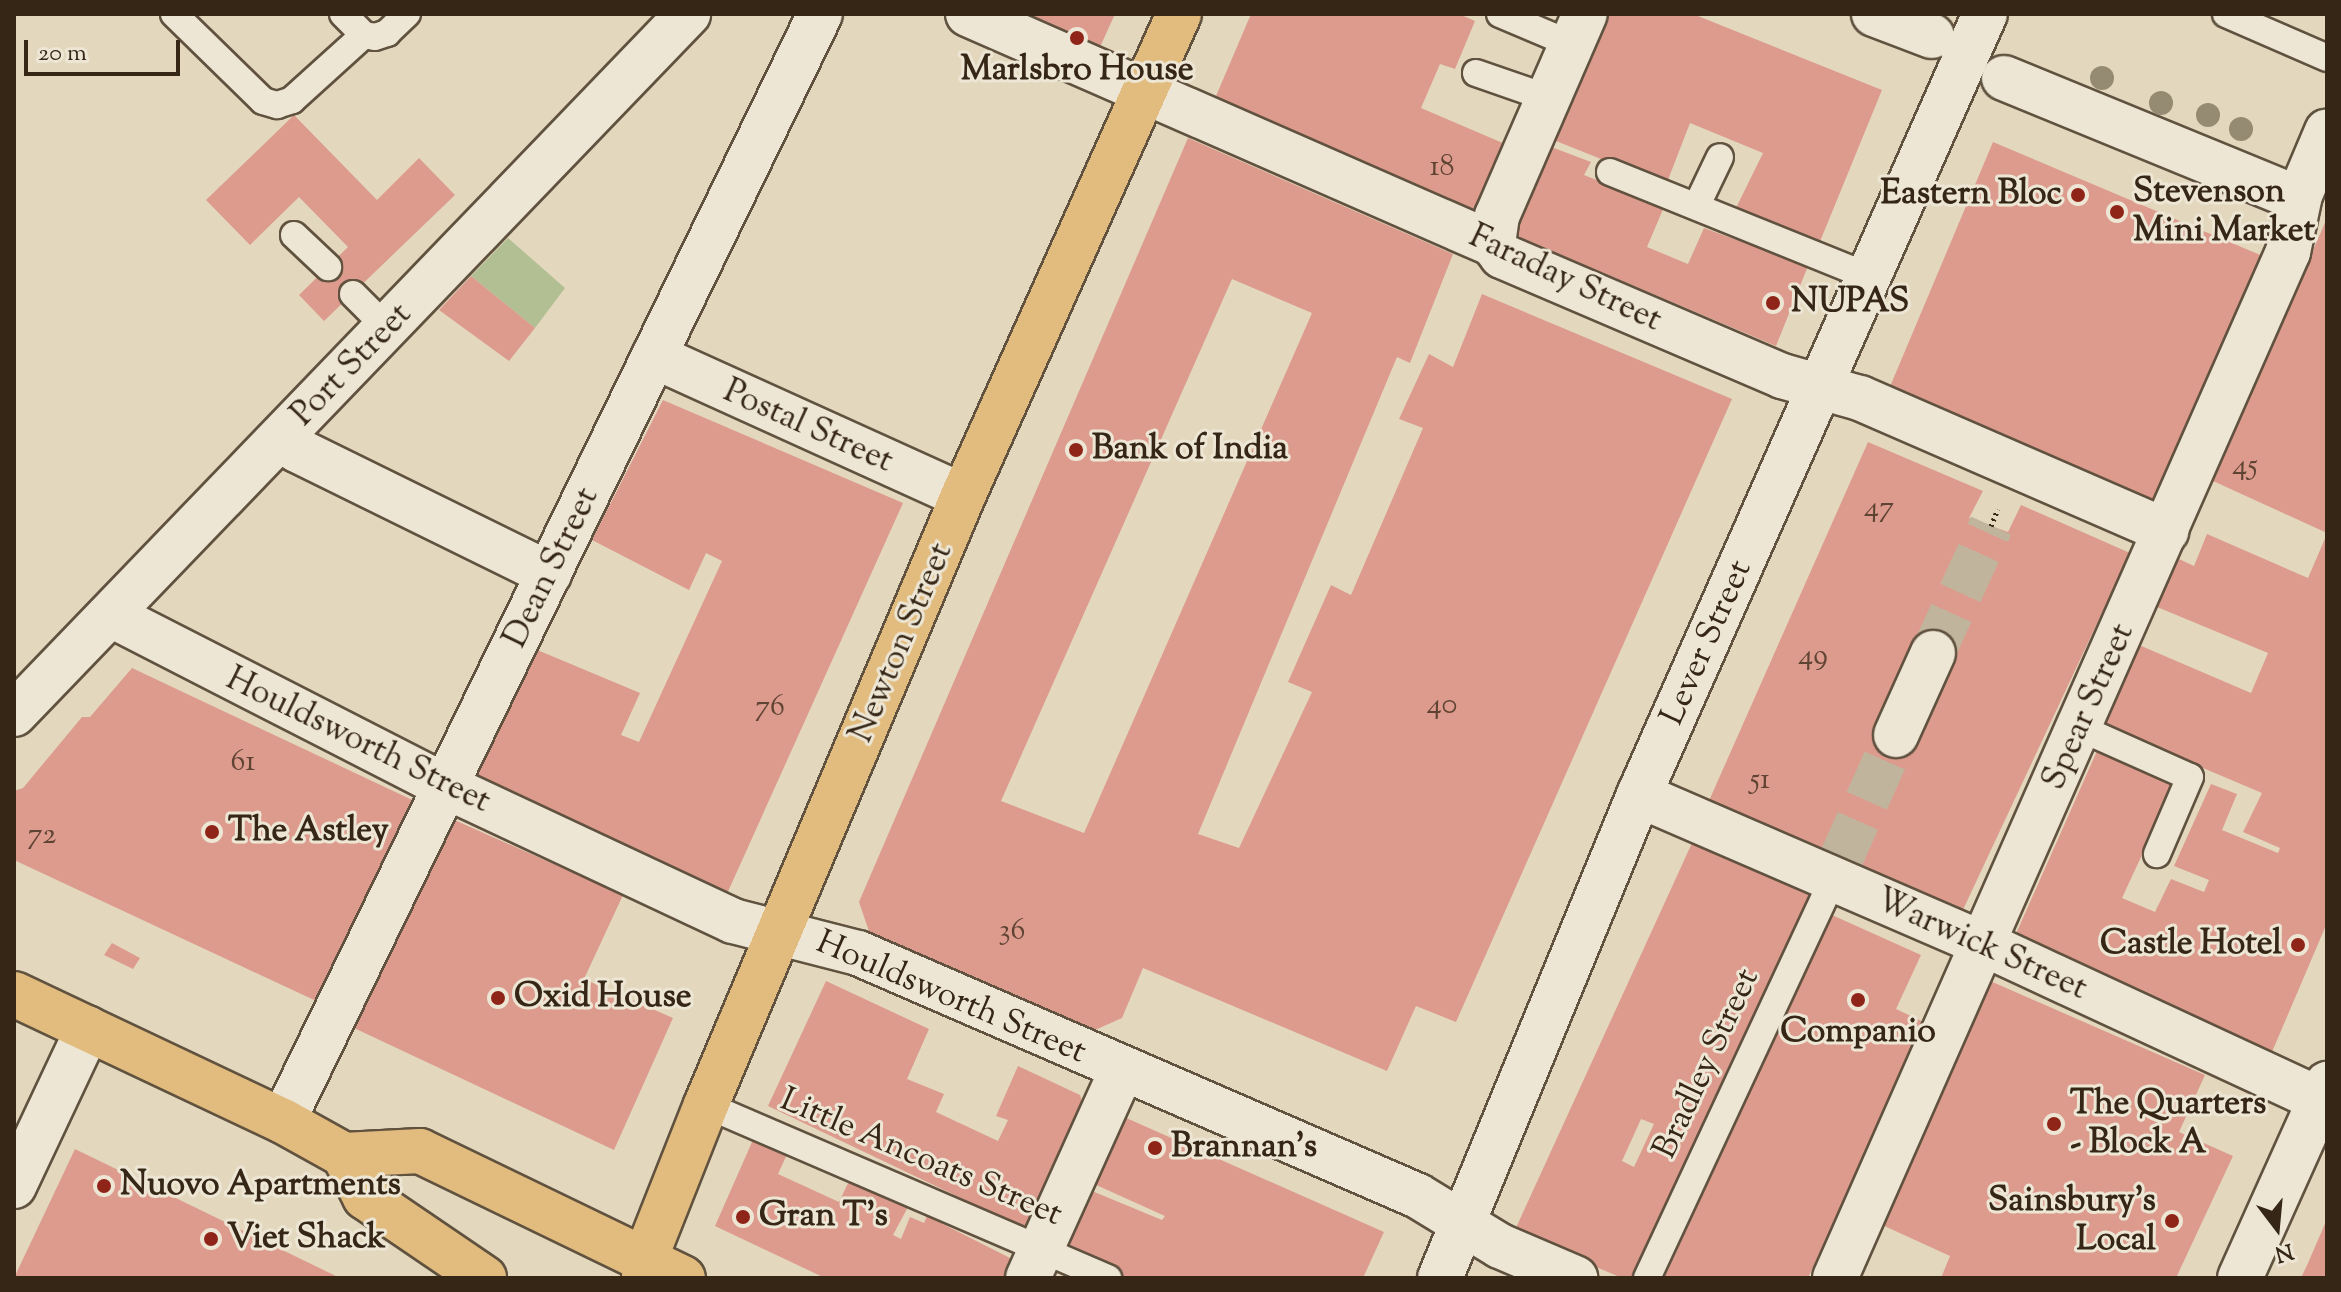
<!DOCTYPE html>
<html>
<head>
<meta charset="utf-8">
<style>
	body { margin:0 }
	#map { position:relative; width:2341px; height:1292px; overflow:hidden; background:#e3d8be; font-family:"Sorts Mill Goudy",serif }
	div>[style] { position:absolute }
	.green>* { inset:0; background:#b2bf93 }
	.building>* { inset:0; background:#dc9b8d }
	.street-tunnel>* { height:44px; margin-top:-22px; transform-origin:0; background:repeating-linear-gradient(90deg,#c0b49c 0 44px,transparent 0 66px) }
	.path>* { height:5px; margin-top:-2.5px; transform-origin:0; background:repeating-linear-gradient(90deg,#352615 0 2px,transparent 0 6px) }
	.roads { filter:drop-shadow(2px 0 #60523f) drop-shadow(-2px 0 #60523f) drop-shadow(0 2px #60523f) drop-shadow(0 -2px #60523f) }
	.lane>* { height:26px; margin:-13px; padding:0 13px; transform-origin:13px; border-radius:13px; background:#ede6d5 }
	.street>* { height:44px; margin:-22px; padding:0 22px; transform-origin:22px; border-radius:22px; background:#ede6d5 }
	.secondary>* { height:44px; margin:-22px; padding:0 22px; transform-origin:22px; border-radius:22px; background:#ede6d5 }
	.primary>* { height:44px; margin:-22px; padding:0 22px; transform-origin:22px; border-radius:22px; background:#e2bc7f }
	.highway>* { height:44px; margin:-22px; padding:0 22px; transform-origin:22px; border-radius:22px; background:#e2bc7f }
	.trees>* { width:24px; height:24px; margin:-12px; border-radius:50%; background:#948b72 }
	.dots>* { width:22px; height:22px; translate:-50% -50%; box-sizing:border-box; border:4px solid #ede6d5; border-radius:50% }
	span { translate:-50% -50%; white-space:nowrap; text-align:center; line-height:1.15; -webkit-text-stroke:6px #ede6d5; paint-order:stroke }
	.number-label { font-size:30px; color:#5f4333 }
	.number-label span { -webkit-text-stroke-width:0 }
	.poi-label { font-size:34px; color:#352615; font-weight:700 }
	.left { translate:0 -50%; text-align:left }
	.right { translate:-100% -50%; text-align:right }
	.street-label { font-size:34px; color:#352615 }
	.frame { position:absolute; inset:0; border:16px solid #352615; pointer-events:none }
	.north { position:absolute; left:2237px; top:1188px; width:80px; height:80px; -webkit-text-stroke:6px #ede6d5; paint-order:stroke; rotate:164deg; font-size:22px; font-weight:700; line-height:32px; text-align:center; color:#352615 }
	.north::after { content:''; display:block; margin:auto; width:28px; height:36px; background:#352615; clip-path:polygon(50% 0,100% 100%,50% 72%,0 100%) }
	.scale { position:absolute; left:24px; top:40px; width:156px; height:36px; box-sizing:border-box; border:4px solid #352615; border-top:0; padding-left:10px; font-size:24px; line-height:28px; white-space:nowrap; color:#352615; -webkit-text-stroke:6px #ede6d5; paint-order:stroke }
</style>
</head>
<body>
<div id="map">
	<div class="green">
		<i style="clip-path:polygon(508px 238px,565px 288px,535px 328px,471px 276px)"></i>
	</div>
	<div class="building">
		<i style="clip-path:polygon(1004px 14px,1115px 14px,1095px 58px)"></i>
		<i style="clip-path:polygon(1251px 14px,1459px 14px,1475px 21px,1455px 69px,1440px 64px,1421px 108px,1505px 144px,1476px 214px,1213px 103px)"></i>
		<i style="clip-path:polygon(1606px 14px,1693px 14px,1882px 90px,1819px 244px,1736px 208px,1763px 153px,1690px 123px,1666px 185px,1551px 139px)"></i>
		<i style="clip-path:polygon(294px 115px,377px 200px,419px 158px,455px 195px,324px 321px,299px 295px,348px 247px,299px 197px,250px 245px,206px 200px)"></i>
		<i style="clip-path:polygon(evenodd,1188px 138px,1453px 254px,1410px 363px,1397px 357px,1198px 834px,1239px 848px,1312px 692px,1288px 682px,1331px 585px,1351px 595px,1423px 428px,1399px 419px,1429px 354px,1453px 367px,1482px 294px,1732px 399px,1456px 1022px,1416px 1006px,1387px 1071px,1143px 968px,1122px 1018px,1077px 1038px,875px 949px,859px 902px,1188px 138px,1232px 279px,1312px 313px,1084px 833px,1001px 801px,1232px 279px)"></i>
		<i style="clip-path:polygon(1993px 142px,2265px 257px,2156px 503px,1889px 389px)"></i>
		<i style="clip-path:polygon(1546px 145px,1591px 162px,1584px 175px,1664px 207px,1647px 247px,1688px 264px,1704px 228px,1808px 266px,1776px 346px,1520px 238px,1516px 226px)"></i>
		<i style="clip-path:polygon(2327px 218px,2327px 533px,2213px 481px)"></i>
		<i style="clip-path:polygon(471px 276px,535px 328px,509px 361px,439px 310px)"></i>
		<i style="clip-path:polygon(663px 400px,903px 503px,726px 896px,469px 783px,535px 649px,640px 693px,621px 735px,639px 742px,722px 561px,706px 553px,689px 590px,592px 540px)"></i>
		<i style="clip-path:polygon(evenodd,1868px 442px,1983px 491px,1969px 518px,2008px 532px,2021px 505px,2130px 553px,1961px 914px,1708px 803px,1868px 442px,1952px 662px,1917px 744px,1878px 728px,1952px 662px)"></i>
		<i style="clip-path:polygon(2207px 534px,2308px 578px,2327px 534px,2327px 923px,2269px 1059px,2011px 945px,2097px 751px,2174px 786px,2122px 898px,2155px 912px,2171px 879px,2204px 892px,2209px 880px,2174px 866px,2211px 784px,2237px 794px,2222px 830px,2278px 853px,2280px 848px,2243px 832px,2262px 793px,2104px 726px,2139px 645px,2251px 693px,2268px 653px,2157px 607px,2179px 559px,2194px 566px)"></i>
		<i style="clip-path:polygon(132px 668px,423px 805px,327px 1006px,14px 860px,14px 791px,23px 788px,82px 717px,90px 717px)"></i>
		<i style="clip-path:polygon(450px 818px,623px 895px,584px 979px,673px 1018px,614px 1150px,354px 1028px)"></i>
		<i style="clip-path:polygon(evenodd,1692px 843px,1814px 896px,1635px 1278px,1622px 1278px,1514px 1232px,1692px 843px,1641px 1119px,1654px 1124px,1634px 1167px,1622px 1161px,1641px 1119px)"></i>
		<i style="clip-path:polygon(1832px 915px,1921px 955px,1896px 1009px,1926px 1023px,1808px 1278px,1664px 1278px)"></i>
		<i style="clip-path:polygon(112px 943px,140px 958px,133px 969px,104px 955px)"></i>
		<i style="clip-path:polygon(1988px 980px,2205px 1075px,2179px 1132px,2233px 1156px,2176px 1278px,1941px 1278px,1950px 1256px,1880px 1224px)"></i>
		<i style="clip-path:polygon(826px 981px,929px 1029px,907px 1079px,944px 1094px,936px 1112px,998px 1141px,1008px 1120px,996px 1116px,1018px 1066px,1080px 1095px,1084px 1107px,1026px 1229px,768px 1106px)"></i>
		<i style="clip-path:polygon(1124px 1117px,1384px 1232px,1363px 1278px,1126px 1278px,1064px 1252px,1092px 1191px,1162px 1220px,1165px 1216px,1094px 1184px)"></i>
		<i style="clip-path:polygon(756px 1133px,790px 1148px,778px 1174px,839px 1202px,850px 1179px,908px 1207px,893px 1235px,901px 1239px,910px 1217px,924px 1223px,927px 1216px,1012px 1259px,1003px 1278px,825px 1278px,715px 1226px)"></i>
		<i style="clip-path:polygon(75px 1149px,340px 1278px,14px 1278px)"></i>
		<i style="clip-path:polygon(2327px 1219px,2327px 1278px,2301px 1278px,2308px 1263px)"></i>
	</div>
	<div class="street-tunnel">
		<i style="left:1933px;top:653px;width:140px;rotate:-65.5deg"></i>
		<i style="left:1840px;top:861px;width:138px;rotate:-66deg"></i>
	</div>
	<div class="path">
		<i style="left:1991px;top:526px;width:18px;rotate:-68deg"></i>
	</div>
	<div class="roads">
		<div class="lane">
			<i style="left:174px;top:14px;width:124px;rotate:44.3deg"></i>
			<i style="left:263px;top:101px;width:15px;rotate:16deg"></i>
			<i style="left:277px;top:105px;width:16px;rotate:-18deg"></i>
			<i style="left:292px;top:100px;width:97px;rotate:-42.1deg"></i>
			<i style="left:343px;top:14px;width:30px;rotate:45deg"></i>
			<i style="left:364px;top:35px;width:11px;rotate:10deg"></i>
			<i style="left:375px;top:37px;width:13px;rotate:-18deg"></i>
			<i style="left:387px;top:33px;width:28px;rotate:-44deg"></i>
			<i style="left:1500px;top:14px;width:77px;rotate:22.9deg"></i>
			<i style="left:2226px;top:14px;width:110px;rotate:23.5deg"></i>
			<i style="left:1476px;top:73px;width:76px;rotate:19.1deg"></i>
			<i style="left:1610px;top:172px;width:280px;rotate:22deg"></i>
			<i style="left:1697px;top:205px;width:53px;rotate:-64.4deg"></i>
			<i style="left:294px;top:235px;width:47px;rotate:43.3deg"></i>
			<i style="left:353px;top:294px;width:48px;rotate:45deg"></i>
			<i style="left:2080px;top:728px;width:120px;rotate:24deg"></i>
			<i style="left:2190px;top:777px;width:84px;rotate:113.2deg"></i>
			<i style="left:706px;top:1105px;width:438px;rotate:23.3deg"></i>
			<i style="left:1647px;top:1278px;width:438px;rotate:-65deg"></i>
		</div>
		<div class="street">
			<i style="left:968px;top:14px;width:573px;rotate:23.66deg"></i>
			<i style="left:1493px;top:244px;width:15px;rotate:53deg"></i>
			<i style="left:1502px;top:256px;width:305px;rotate:23.2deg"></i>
			<i style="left:1782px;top:376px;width:81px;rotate:15.8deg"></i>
			<i style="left:1860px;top:398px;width:334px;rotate:23.5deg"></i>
			<i style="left:1874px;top:14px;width:62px;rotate:20.8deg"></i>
			<i style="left:2004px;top:78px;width:304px;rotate:22.3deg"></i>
			<i style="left:1493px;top:244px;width:28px;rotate:-82deg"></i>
			<i style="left:1497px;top:216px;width:220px;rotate:-66.5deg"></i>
			<i style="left:654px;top:356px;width:339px;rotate:24.4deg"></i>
			<i style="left:282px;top:438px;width:19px;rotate:39deg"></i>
			<i style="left:297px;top:450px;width:281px;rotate:26.2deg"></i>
			<i style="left:111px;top:615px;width:375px;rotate:27.1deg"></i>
			<i style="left:445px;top:786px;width:318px;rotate:25.1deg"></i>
			<i style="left:733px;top:921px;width:129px;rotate:14.4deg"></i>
			<i style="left:858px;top:953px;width:610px;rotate:23.46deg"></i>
			<i style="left:1418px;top:1196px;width:96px;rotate:31.4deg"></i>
			<i style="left:1500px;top:1246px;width:82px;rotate:23.1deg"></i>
			<i style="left:14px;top:714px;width:972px;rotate:-46.08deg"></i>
			<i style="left:1896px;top:735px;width:90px;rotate:-65.7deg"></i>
			<i style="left:1639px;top:795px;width:388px;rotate:23.4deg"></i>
			<i style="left:1995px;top:949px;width:366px;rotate:24.9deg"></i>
			<i style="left:283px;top:1121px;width:1230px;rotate:-64.12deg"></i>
			<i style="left:14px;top:1186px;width:174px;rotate:-64.8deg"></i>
			<i style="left:1028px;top:1278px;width:228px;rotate:-65.7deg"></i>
			<i style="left:1835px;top:1278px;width:1122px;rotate:-66.18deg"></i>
			<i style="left:2288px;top:252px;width:58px;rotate:-78.1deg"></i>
			<i style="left:2300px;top:195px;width:69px;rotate:-67.1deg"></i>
		</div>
		<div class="secondary">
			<i style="left:1440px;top:1278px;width:522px;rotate:-67.61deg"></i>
			<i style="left:1639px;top:795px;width:854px;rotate:-66.11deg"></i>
			<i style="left:2240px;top:1278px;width:213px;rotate:-65.8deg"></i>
		</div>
		<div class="primary">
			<i style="left:644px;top:1278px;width:19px;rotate:-87deg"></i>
			<i style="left:645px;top:1259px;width:166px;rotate:-68.4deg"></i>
			<i style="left:706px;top:1105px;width:661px;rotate:-67.12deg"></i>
			<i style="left:963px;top:496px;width:528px;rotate:-65.86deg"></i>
		</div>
		<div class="highway">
			<i style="left:14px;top:994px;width:297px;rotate:25.3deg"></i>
			<i style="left:283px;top:1121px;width:70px;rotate:29.1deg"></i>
			<i style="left:344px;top:1155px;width:76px;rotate:-3deg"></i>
			<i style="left:420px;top:1151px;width:292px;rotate:25.8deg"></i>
			<i style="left:344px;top:1155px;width:47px;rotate:63.4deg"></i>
			<i style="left:365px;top:1197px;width:144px;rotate:34.2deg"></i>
		</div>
	</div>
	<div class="trees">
		<i style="left:2102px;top:78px"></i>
		<i style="left:2161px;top:103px"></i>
		<i style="left:2208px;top:115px"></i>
		<i style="left:2241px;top:129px"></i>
	</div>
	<div class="dots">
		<i style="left:1077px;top:38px;background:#8f2418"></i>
		<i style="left:2078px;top:195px;background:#8f2418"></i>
		<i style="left:2117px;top:212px;background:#8f2418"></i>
		<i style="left:1773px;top:303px;background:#8f2418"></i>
		<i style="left:1076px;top:450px;background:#8f2418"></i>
		<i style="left:212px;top:832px;background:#8f2418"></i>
		<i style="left:2298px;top:945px;background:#8f2418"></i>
		<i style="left:498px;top:998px;background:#8f2418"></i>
		<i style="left:1858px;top:1000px;background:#8f2418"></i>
		<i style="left:2054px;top:1124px;background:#8f2418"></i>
		<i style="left:1155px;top:1148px;background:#8f2418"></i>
		<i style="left:104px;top:1186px;background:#8f2418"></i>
		<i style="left:743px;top:1217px;background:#8f2418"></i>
		<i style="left:2172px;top:1221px;background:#8f2418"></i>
		<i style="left:211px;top:1239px;background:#8f2418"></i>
	</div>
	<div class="number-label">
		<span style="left:1442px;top:168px">18</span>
		<span style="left:2245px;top:467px">45</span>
		<span style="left:1879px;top:509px">47</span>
		<span style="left:1813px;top:657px">49</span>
		<span style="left:1442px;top:706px">40</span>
		<span style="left:770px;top:708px">76</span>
		<span style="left:243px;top:763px">61</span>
		<span style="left:1760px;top:781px">51</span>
		<span style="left:42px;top:836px">72</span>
		<span style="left:1012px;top:932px">36</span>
	</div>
	<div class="poi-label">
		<span style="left:1077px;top:71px">Marlsbro House</span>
		<span class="left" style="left:2133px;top:212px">Stevenson<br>Mini Market</span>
		<span class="right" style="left:2062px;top:195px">Eastern Bloc</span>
		<span class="left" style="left:1791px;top:303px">NUPAS</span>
		<span class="left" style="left:1092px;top:450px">Bank of India</span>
		<span class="left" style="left:228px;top:832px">The Astley</span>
		<span class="right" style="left:2282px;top:945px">Castle Hotel</span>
		<span class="left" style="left:514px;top:998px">Oxid House</span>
		<span style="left:1858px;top:1033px">Companio</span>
		<span class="left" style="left:2070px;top:1124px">The Quarters<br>- Block A</span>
		<span class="left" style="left:1171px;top:1148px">Brannan's</span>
		<span class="left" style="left:120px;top:1186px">Nuovo Apartments</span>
		<span class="right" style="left:2156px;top:1221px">Sainsbury's<br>Local</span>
		<span class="left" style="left:759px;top:1217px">Gran T's</span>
		<span class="left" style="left:227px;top:1239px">Viet Shack</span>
	</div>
	<div class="street-label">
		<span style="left:1565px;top:279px;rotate:25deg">Faraday Street</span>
		<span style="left:352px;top:365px;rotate:-46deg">Port Street</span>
		<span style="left:808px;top:427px;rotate:24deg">Postal Street</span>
		<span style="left:552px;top:568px;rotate:-64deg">Dean Street</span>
		<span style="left:902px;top:643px;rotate:-67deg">Newton Street</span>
		<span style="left:1707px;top:643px;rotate:-66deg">Lever Street</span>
		<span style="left:2089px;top:707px;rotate:-66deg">Spear Street</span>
		<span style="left:358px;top:741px;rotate:26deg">Houldsworth Street</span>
		<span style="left:1981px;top:945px;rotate:24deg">Warwick Street</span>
		<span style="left:951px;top:998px;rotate:23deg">Houldsworth Street</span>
		<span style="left:1707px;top:1064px;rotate:-65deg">Bradley Street</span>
		<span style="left:921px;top:1158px;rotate:23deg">Little Ancoats Street</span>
	</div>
	<div class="frame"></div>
	<div class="north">N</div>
	<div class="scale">20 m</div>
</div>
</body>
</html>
